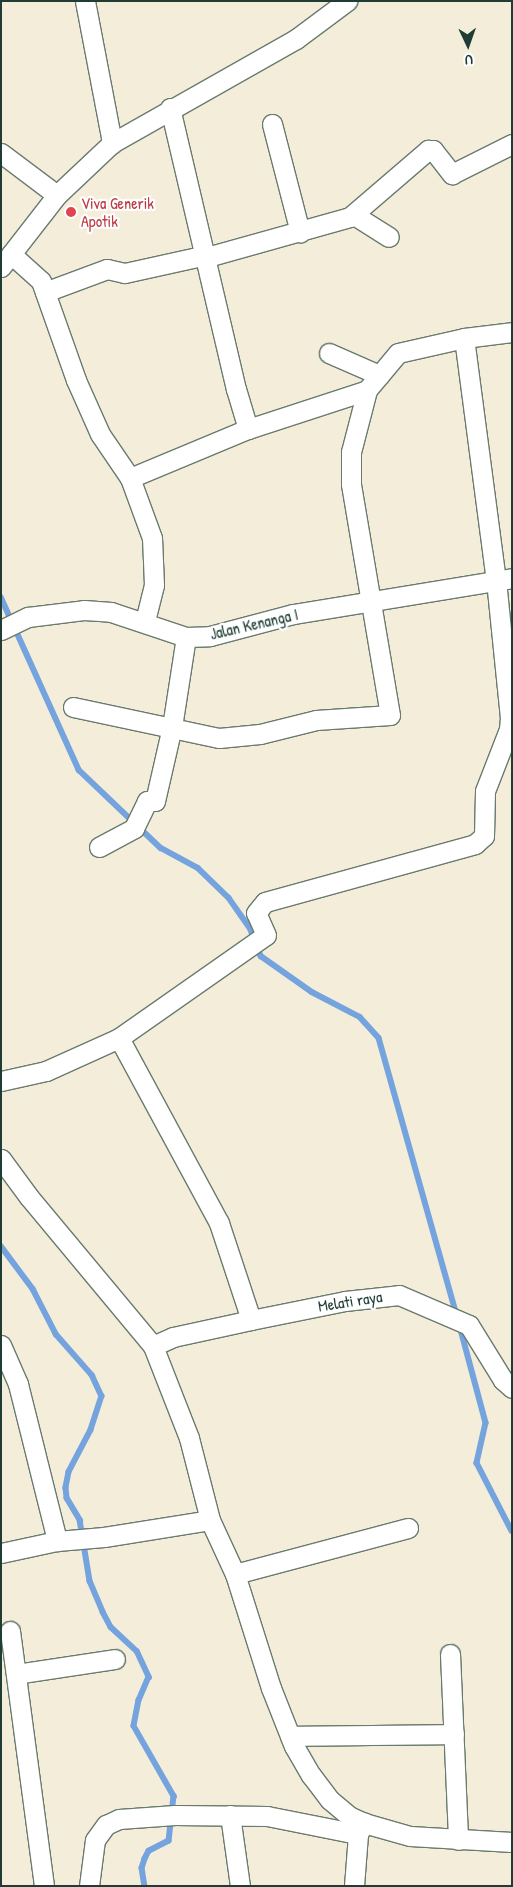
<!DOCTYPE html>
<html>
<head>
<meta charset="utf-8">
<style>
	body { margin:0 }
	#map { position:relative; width:513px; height:1887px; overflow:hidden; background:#f3edda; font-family:"Patrick Hand",sans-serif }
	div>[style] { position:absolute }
	.stream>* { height:5.5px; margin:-2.75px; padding:0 2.75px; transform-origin:2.75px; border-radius:2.75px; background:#74a3de }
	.roads { filter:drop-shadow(1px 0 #697b6e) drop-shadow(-1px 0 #697b6e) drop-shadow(0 1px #697b6e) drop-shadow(0 -1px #697b6e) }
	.minor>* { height:19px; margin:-9.5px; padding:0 9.5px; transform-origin:9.5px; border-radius:9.5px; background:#fff }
	.dots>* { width:14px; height:14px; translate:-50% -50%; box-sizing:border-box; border:2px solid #fff; border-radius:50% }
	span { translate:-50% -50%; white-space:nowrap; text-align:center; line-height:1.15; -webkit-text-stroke:4.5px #fff; paint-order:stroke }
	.health-label { font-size:16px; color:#be3a42 }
	.left { translate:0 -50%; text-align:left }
	.street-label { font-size:16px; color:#1f3d34 }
	.frame { position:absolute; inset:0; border:2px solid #1f3d34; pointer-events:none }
	.north { position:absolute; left:443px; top:20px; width:50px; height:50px; -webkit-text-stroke:4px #fff; paint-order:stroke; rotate:177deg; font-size:14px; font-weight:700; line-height:20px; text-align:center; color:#1f3d34 }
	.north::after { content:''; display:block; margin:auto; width:18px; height:22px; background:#1f3d34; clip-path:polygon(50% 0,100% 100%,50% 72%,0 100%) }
</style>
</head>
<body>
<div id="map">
	<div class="stream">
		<i style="left:1px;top:597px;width:190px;rotate:65.7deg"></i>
		<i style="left:79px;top:770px;width:113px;rotate:43.6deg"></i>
		<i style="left:161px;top:848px;width:42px;rotate:28.4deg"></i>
		<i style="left:198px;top:868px;width:43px;rotate:44.1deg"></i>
		<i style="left:229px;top:898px;width:39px;rotate:55deg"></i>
		<i style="left:251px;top:930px;width:28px;rotate:69deg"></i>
		<i style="left:261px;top:956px;width:62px;rotate:35.2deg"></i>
		<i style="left:312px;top:992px;width:54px;rotate:27.5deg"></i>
		<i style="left:360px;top:1017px;width:28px;rotate:48deg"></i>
		<i style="left:379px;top:1038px;width:288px;rotate:74.3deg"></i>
		<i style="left:1px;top:1246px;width:54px;rotate:53.3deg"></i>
		<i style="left:33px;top:1289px;width:51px;rotate:62.9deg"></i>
		<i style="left:56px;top:1334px;width:55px;rotate:48.7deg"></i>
		<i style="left:92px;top:1375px;width:23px;rotate:65deg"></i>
		<i style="left:102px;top:1396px;width:36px;rotate:108deg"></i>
		<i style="left:91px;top:1430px;width:47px;rotate:117.6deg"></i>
		<i style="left:69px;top:1472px;width:16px;rotate:101deg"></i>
		<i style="left:66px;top:1488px;width:10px;rotate:84deg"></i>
		<i style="left:67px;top:1498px;width:26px;rotate:59deg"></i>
		<i style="left:80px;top:1520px;width:62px;rotate:80.7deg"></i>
		<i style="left:90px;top:1581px;width:34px;rotate:67deg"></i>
		<i style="left:103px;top:1612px;width:17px;rotate:62deg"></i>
		<i style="left:111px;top:1627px;width:35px;rotate:43deg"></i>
		<i style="left:137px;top:1651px;width:29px;rotate:65deg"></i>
		<i style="left:149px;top:1677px;width:25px;rotate:113deg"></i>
		<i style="left:139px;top:1700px;width:26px;rotate:101deg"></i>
		<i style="left:134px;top:1726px;width:81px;rotate:60.3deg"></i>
		<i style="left:174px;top:1796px;width:45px;rotate:96.3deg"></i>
		<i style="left:169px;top:1841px;width:22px;rotate:153deg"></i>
		<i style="left:149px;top:1851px;width:9px;rotate:117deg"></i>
		<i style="left:145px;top:1859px;width:9px;rotate:108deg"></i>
		<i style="left:142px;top:1868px;width:18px;rotate:81deg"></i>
		<i style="left:460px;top:1326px;width:100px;rotate:75deg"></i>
		<i style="left:486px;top:1423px;width:41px;rotate:102.7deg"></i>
		<i style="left:477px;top:1463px;width:76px;rotate:62.8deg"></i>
	</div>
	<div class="roads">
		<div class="minor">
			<i style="left:85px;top:1px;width:145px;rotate:79.2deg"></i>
			<i style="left:170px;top:108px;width:289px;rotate:76.8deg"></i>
			<i style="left:236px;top:389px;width:42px;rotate:73.3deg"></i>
			<i style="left:272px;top:124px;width:112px;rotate:75.5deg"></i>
			<i style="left:1px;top:153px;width:70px;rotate:36.9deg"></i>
			<i style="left:354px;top:215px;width:41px;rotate:32.2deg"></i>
			<i style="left:11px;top:254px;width:40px;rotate:42deg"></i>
			<i style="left:41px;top:281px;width:105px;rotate:70.5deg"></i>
			<i style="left:76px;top:380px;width:59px;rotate:66deg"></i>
			<i style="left:100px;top:434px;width:53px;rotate:55.7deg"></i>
			<i style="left:207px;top:257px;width:148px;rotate:-15.6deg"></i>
			<i style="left:350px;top:217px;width:103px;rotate:-40.7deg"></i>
			<i style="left:428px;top:150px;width:5px"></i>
			<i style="left:433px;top:150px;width:31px;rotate:52deg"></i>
			<i style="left:452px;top:174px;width:67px;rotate:-26.6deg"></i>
			<i style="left:1px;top:267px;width:91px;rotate:-52.1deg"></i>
			<i style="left:57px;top:195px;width:76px;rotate:-43.4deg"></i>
			<i style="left:112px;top:143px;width:211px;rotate:-29.5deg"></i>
			<i style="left:296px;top:39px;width:64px;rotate:-36.7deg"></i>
			<i style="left:45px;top:292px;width:66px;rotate:-20.4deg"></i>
			<i style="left:107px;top:269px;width:18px;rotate:13deg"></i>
			<i style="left:125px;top:273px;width:83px;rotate:-12.5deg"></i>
			<i style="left:329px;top:353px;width:55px;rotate:23.7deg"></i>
			<i style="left:145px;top:621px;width:37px;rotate:-76deg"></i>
			<i style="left:154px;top:585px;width:47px;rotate:-92.4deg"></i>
			<i style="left:152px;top:538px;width:64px;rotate:-110.1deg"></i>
			<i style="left:130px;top:478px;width:128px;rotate:-22.6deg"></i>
			<i style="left:248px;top:429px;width:125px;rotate:-18.1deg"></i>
			<i style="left:1px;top:630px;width:30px;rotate:-26deg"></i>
			<i style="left:28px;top:617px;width:56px;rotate:-7.1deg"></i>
			<i style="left:84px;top:610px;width:27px;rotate:4deg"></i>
			<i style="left:111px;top:612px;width:79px;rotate:18.4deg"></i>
			<i style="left:186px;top:637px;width:24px;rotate:-2deg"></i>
			<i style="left:210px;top:636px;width:86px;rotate:-14.8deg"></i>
			<i style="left:293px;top:614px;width:222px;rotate:-9.3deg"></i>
			<i style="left:73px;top:707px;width:149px;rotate:12deg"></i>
			<i style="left:219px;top:738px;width:41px;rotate:-5.6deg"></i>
			<i style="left:260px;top:734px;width:58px;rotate:-14deg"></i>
			<i style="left:316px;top:720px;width:74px;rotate:-3.9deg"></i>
			<i style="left:390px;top:715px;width:234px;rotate:-99.6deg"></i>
			<i style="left:351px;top:484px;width:32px;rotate:-90deg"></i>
			<i style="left:351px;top:452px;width:64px;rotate:-75.5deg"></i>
			<i style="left:367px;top:390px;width:48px;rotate:-50deg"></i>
			<i style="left:398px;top:353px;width:68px;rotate:-12.8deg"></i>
			<i style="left:464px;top:338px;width:48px;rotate:-7.1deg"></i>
			<i style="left:99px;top:847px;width:40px;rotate:-28deg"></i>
			<i style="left:134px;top:828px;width:30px;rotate:-64deg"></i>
			<i style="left:147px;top:801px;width:8px"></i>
			<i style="left:155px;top:801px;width:76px;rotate:-77.1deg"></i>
			<i style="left:172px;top:727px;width:91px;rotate:-81.2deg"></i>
			<i style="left:119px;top:1038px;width:210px;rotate:61.6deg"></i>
			<i style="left:219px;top:1223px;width:102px;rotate:71.7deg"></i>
			<i style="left:1px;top:1081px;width:46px;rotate:-12.5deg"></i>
			<i style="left:46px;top:1071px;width:80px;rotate:-24.3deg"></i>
			<i style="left:119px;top:1038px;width:179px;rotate:-35deg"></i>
			<i style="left:266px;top:935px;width:24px;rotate:-114deg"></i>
			<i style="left:256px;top:913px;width:14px;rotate:-51deg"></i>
			<i style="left:265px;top:902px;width:218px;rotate:-15.4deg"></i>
			<i style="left:475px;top:844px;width:12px;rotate:-42deg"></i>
			<i style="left:484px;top:836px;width:45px;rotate:-88.7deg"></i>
			<i style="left:485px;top:791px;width:66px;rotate:-68.8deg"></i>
			<i style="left:509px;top:729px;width:11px;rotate:-85deg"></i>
			<i style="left:510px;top:718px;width:138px;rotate:-95.8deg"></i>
			<i style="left:496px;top:581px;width:245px;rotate:-97.5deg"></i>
			<i style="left:1px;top:1159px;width:47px;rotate:53.6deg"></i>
			<i style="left:29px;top:1197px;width:194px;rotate:50.2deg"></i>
			<i style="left:153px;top:1346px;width:99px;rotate:68.6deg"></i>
			<i style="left:189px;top:1438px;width:85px;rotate:75.6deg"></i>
			<i style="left:210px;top:1520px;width:60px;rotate:65.2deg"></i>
			<i style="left:235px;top:1574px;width:120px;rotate:72.5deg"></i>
			<i style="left:271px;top:1688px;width:62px;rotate:68.4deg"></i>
			<i style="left:294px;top:1746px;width:34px;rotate:60deg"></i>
			<i style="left:311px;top:1775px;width:31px;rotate:53deg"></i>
			<i style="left:330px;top:1800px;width:25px;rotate:40deg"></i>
			<i style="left:349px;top:1816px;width:17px;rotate:25deg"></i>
			<i style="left:364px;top:1823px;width:48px;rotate:15.8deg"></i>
			<i style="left:410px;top:1836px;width:102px;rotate:3.4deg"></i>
			<i style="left:1px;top:1345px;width:43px;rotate:66.4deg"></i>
			<i style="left:18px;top:1384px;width:162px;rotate:76deg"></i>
			<i style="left:153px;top:1346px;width:22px;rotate:-24deg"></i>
			<i style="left:173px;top:1337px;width:80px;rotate:-12.3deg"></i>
			<i style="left:251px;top:1320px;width:96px;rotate:-11.4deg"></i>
			<i style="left:345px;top:1301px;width:54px;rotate:-6.3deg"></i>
			<i style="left:399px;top:1295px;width:76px;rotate:23.2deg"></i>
			<i style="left:469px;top:1325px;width:65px;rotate:58.3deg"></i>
			<i style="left:503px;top:1380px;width:12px;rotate:42deg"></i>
			<i style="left:1px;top:1553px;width:57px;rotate:-12.1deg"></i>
			<i style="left:57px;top:1541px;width:47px;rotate:-4.9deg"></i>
			<i style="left:104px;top:1537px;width:107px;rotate:-9.1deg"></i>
			<i style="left:235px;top:1574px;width:179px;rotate:-14.9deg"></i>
			<i style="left:10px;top:1631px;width:257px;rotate:82.4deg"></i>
			<i style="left:450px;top:1654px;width:186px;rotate:87.5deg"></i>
			<i style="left:16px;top:1674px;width:100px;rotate:-8.6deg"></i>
			<i style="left:290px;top:1736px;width:164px;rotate:-0.7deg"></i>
			<i style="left:230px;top:1815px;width:72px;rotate:82deg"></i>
			<i style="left:89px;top:1886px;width:46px;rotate:-82.6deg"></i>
			<i style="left:95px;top:1840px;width:19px;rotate:-54deg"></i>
			<i style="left:106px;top:1825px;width:14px;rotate:-25deg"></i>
			<i style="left:119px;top:1819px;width:56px;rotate:-4.1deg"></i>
			<i style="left:175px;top:1815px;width:92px;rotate:0.6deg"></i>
			<i style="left:267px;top:1816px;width:93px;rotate:11.2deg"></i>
			<i style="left:358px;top:1834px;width:13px;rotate:-61deg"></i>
			<i style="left:354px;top:1886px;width:52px;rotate:-85.6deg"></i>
		</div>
	</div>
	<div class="dots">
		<i style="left:71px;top:212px;background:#e0444e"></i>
	</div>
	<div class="health-label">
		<span class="left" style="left:81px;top:212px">Viva Generik<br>Apotik</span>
	</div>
	<div class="street-label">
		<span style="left:254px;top:624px;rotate:-13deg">Jalan Kenanga I</span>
		<span style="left:350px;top:1301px;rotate:-9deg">Melati raya</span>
	</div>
	<div class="frame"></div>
	<div class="north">U</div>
</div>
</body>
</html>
